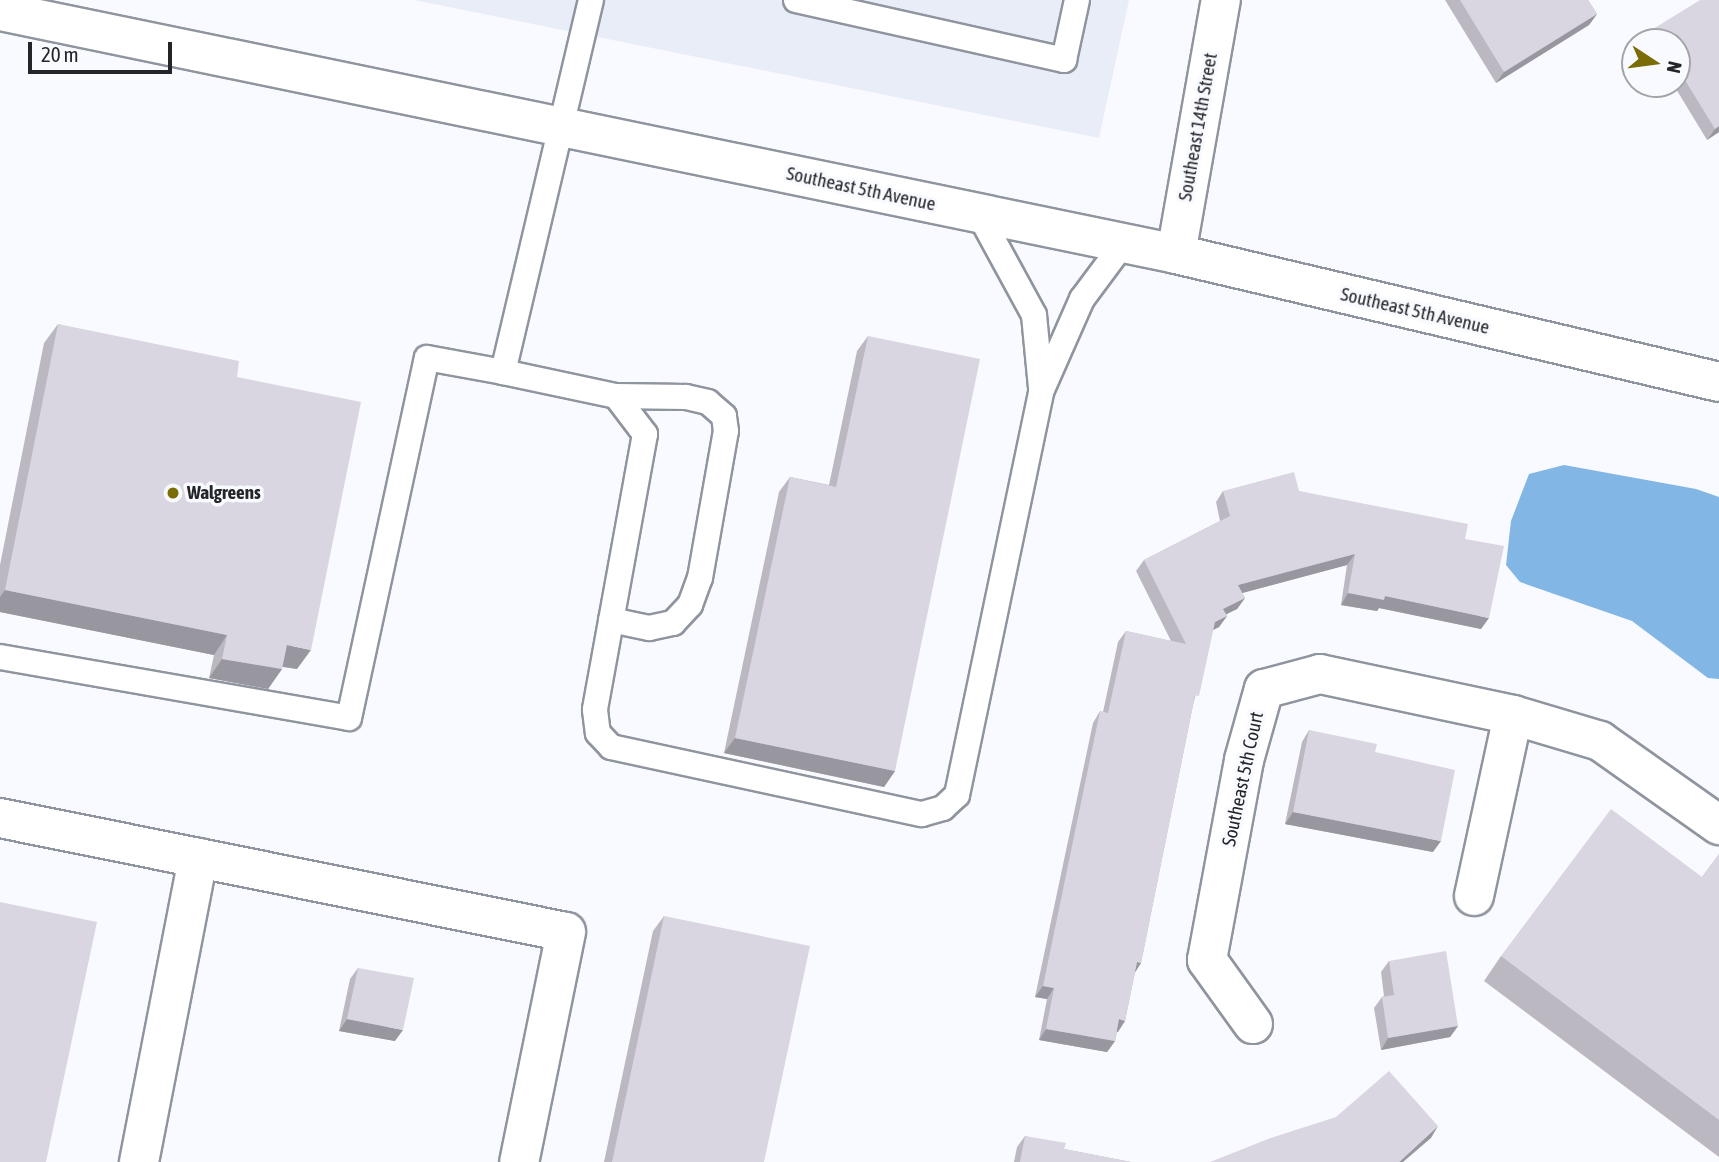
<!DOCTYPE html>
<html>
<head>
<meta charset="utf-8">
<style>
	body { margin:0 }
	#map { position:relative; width:1719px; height:1162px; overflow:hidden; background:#f8faff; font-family:"Asap Condensed",sans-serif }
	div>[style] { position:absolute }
	.built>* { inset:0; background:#e8edf8 }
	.water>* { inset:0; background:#81b6e5 }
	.roads { filter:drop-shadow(2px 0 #8f959e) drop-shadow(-2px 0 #8f959e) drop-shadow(0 2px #8f959e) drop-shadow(0 -2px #8f959e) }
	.service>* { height:24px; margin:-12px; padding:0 12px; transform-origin:12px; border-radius:12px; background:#fff }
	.minor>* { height:38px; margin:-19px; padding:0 19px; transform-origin:19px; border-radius:19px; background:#fff }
	.tertiary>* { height:38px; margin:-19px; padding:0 19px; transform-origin:19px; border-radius:19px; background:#fff }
	.wall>* { inset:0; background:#bbb8c2 }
	.shaded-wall>* { inset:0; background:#98969e }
	.building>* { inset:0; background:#d9d6e1 }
	.dots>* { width:19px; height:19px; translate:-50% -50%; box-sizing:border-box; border:4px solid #f8faff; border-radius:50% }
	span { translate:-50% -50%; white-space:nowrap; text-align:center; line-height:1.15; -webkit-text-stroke:7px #f8faff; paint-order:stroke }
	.street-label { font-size:19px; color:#232529 }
	.poi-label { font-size:19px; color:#232529; font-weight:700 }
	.left { translate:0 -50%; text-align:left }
	.north { position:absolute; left:1621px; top:28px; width:70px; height:70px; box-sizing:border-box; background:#f8faff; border:2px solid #a3a5a9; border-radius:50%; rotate:103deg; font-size:19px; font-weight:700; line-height:28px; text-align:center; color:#232529 }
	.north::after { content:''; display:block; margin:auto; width:24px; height:32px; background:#7a6c06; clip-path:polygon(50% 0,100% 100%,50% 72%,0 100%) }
	.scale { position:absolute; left:28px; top:42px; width:144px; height:32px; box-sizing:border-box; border:4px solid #232529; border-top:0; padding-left:9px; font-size:21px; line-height:24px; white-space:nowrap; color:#232529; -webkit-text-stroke:5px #f8faff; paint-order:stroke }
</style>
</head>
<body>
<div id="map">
	<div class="built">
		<i style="clip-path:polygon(414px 0,1129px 0,1099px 138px)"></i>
	</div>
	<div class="water">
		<i style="clip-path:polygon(1564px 465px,1696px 489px,1719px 497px,1719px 679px,1708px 678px,1632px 621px,1520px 582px,1506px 565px,1511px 521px,1529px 474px)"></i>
	</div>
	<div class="roads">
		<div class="service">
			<i style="left:796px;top:0;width:275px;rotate:12.6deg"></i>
			<i style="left:1064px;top:60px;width:61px;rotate:-77.8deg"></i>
			<i style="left:979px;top:214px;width:115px;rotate:61.4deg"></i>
			<i style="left:1034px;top:315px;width:73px;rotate:84.5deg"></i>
			<i style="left:503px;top:372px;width:116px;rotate:12deg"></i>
			<i style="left:616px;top:396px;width:48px;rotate:52.7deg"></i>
			<i style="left:645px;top:434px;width:280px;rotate:100.3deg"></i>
			<i style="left:595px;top:710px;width:23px;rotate:83deg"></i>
			<i style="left:598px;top:733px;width:19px;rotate:47deg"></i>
			<i style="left:611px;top:747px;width:318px;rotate:12.2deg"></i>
			<i style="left:922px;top:814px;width:22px;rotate:-16deg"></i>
			<i style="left:943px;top:808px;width:19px;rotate:-43deg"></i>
			<i style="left:957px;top:795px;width:412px;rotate:-78.2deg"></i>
			<i style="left:1041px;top:392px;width:102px;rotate:-66.2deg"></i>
			<i style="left:1082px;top:299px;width:69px;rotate:-53.3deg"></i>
			<i style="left:611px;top:620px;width:39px;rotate:12deg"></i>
			<i style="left:649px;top:628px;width:25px;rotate:-12deg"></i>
			<i style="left:673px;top:623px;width:25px;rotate:-47deg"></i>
			<i style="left:690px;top:605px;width:29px;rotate:-70deg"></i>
			<i style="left:700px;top:578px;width:149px;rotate:-80deg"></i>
			<i style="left:726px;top:431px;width:15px;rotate:-98deg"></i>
			<i style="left:724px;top:416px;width:21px;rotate:-139deg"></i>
			<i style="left:708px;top:402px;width:23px;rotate:-167deg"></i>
			<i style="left:686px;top:397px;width:70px;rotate:-179.2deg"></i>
			<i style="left:0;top:657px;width:354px;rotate:9.9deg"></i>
			<i style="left:349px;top:718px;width:368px;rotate:-77.8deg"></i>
			<i style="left:427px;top:358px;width:77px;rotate:10.4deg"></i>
			<i style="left:503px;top:372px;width:382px;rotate:-76.7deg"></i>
		</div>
		<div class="minor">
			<i style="left:1176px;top:254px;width:258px;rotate:-80deg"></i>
			<i style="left:0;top:818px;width:577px;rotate:11.39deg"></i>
			<i style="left:566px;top:932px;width:235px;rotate:101.5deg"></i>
			<i style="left:1474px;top:896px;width:185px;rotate:-77.8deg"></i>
			<i style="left:1253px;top:1024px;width:79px;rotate:-125.7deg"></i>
			<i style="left:1207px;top:960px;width:203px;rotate:-79.5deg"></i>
			<i style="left:1244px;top:760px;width:74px;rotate:-74.3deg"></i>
			<i style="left:1264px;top:689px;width:58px;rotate:-15deg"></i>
			<i style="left:1320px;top:674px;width:197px;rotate:12deg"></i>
			<i style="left:1513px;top:715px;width:91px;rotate:16.6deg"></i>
			<i style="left:1600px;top:741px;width:146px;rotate:35.2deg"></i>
			<i style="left:139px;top:1162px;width:310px;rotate:-79deg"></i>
		</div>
		<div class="tertiary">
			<i style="left:0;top:11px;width:1201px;rotate:11.67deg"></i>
			<i style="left:1176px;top:254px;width:558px;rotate:13.26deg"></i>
		</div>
	</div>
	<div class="wall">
		<i style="clip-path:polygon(1445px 0,1588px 0,1597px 14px,1589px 25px,1496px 83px)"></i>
		<i style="clip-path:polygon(1719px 0,1719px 132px,1707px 140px,1673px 84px,1677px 84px,1677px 42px,1647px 42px,1646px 40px,1653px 29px)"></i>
		<i style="clip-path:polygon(58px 324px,237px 377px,297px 669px,282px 667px,282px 669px,268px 689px,209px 678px,214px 655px,0 612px,0 565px,44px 343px)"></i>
		<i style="clip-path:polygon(868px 336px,895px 771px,884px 787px,724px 753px,779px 492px,790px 477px,829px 485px,857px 351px)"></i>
		<i style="clip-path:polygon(1223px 491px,1299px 491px,1465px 539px,1481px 629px,1379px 608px,1377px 611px,1341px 605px,1347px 565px,1242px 593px,1245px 598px,1237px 609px,1226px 614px,1227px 616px,1219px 627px,1213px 630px,1193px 705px,1141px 963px,1135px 972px,1125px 1021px,1117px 1032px,1115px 1041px,1107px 1052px,1039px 1040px,1047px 999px,1035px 997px,1093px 723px,1100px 711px,1103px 712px,1118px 642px,1126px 631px,1171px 641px,1136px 571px,1144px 560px,1220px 521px,1216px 502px)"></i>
		<i style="clip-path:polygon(1309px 730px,1375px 752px,1433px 852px,1285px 824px,1302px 742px)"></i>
		<i style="clip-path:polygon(1719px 854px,1719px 1157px,1484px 981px,1501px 956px,1702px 877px)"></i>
		<i style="clip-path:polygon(664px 916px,764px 1162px,604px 1162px,653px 931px)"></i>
		<i style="clip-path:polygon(1389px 961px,1458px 1026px,1450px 1037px,1381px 1050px,1374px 1008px,1382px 997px,1384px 996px,1381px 972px)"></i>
		<i style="clip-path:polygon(358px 968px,395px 1041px,339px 1031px,350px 979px)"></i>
		<i style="clip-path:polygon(1025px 1136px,1064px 1149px,1131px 1162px,1014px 1162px,1017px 1147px)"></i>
	</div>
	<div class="shaded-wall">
		<i style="clip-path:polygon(1597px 14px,1589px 25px,1496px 83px,1504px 72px)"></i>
		<i style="clip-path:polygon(1719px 126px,1719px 132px,1707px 140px,1715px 129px)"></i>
		<i style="clip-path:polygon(1355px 554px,1347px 565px,1231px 596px,1238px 585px)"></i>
		<i style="clip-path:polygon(5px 590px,227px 635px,214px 655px,0 612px,0 597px)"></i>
		<i style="clip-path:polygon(1348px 593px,1385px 596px,1489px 618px,1481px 629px,1379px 608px,1377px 611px,1341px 605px)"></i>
		<i style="clip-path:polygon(1245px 598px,1237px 609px,1215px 620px,1223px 609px)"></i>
		<i style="clip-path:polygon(1227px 616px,1219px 627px,1207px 633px,1215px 622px)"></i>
		<i style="clip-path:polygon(287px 645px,311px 650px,297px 669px,273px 665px)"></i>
		<i style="clip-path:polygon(222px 659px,282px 669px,268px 689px,209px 678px)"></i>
		<i style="clip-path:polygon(735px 738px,895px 771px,884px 787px,724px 753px)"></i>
		<i style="clip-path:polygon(1293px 812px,1441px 841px,1433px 852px,1285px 824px)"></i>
		<i style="clip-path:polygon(1137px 962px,1141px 963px,1134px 974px)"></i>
		<i style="clip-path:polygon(1043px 986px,1054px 988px,1047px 999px,1035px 997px)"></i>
		<i style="clip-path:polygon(347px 1019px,403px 1030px,395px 1041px,339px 1031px)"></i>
		<i style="clip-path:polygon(1119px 1019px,1125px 1021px,1118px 1032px,1112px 1031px)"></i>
		<i style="clip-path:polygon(1458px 1026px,1450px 1037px,1381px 1050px,1388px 1038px)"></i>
		<i style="clip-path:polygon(1046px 1029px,1115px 1041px,1107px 1052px,1039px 1040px)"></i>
		<i style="clip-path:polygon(1438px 1126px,1431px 1138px,1403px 1162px,1399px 1162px)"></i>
	</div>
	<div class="building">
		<i style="clip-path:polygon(1460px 0,1588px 0,1597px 14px,1504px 72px)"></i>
		<i style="clip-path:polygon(1700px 0,1719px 0,1719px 126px,1715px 129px,1677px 67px,1677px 42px,1661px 42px,1653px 29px)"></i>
		<i style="clip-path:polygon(58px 324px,239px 361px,237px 377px,361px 402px,311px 650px,287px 645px,282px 669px,222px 659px,227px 635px,5px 590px)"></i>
		<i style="clip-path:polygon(868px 336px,980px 359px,895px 771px,735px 738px,790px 477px,836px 487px)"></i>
		<i style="clip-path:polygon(1294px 472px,1299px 491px,1468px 524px,1465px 539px,1504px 546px,1489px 618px,1385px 596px,1384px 600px,1348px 593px,1355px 554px,1238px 585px,1245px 598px,1223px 609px,1227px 616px,1215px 622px,1199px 696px,1195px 695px,1141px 963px,1137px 962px,1125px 1021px,1119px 1019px,1115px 1041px,1046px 1029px,1054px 988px,1043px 986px,1100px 711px,1108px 713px,1126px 631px,1186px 644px,1144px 560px,1230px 516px,1223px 491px)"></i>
		<i style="clip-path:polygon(1309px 730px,1377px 744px,1375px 752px,1455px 770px,1441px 841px,1293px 812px)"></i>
		<i style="clip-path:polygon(1611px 809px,1702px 877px,1719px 854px,1719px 1120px,1501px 956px)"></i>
		<i style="clip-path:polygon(0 902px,97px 922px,46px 1162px,0 1162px)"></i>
		<i style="clip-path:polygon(664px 916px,810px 946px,764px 1162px,612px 1162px)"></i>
		<i style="clip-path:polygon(1446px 951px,1458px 1026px,1388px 1038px,1382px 997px,1394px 995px,1389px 961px)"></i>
		<i style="clip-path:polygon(358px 968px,414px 978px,403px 1030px,347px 1019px)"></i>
		<i style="clip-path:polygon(1389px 1071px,1438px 1126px,1399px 1162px,1210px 1162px,1268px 1139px,1336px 1117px)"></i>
		<i style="clip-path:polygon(1025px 1136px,1066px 1143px,1064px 1149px,1131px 1162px,1020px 1162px)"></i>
	</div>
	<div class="dots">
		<i style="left:173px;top:493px;background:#7a6c06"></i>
	</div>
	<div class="street-label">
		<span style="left:1198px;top:127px;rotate:-80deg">Southeast 14th Street</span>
		<span style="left:861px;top:189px;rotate:12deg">Southeast 5th Avenue</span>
		<span style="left:1415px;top:311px;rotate:13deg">Southeast 5th Avenue</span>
		<span style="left:1243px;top:779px;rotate:-78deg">Southeast 5th Court</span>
	</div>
	<div class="poi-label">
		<span class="left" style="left:187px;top:493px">Walgreens</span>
	</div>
	<div class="north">N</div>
	<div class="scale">20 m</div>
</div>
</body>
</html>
